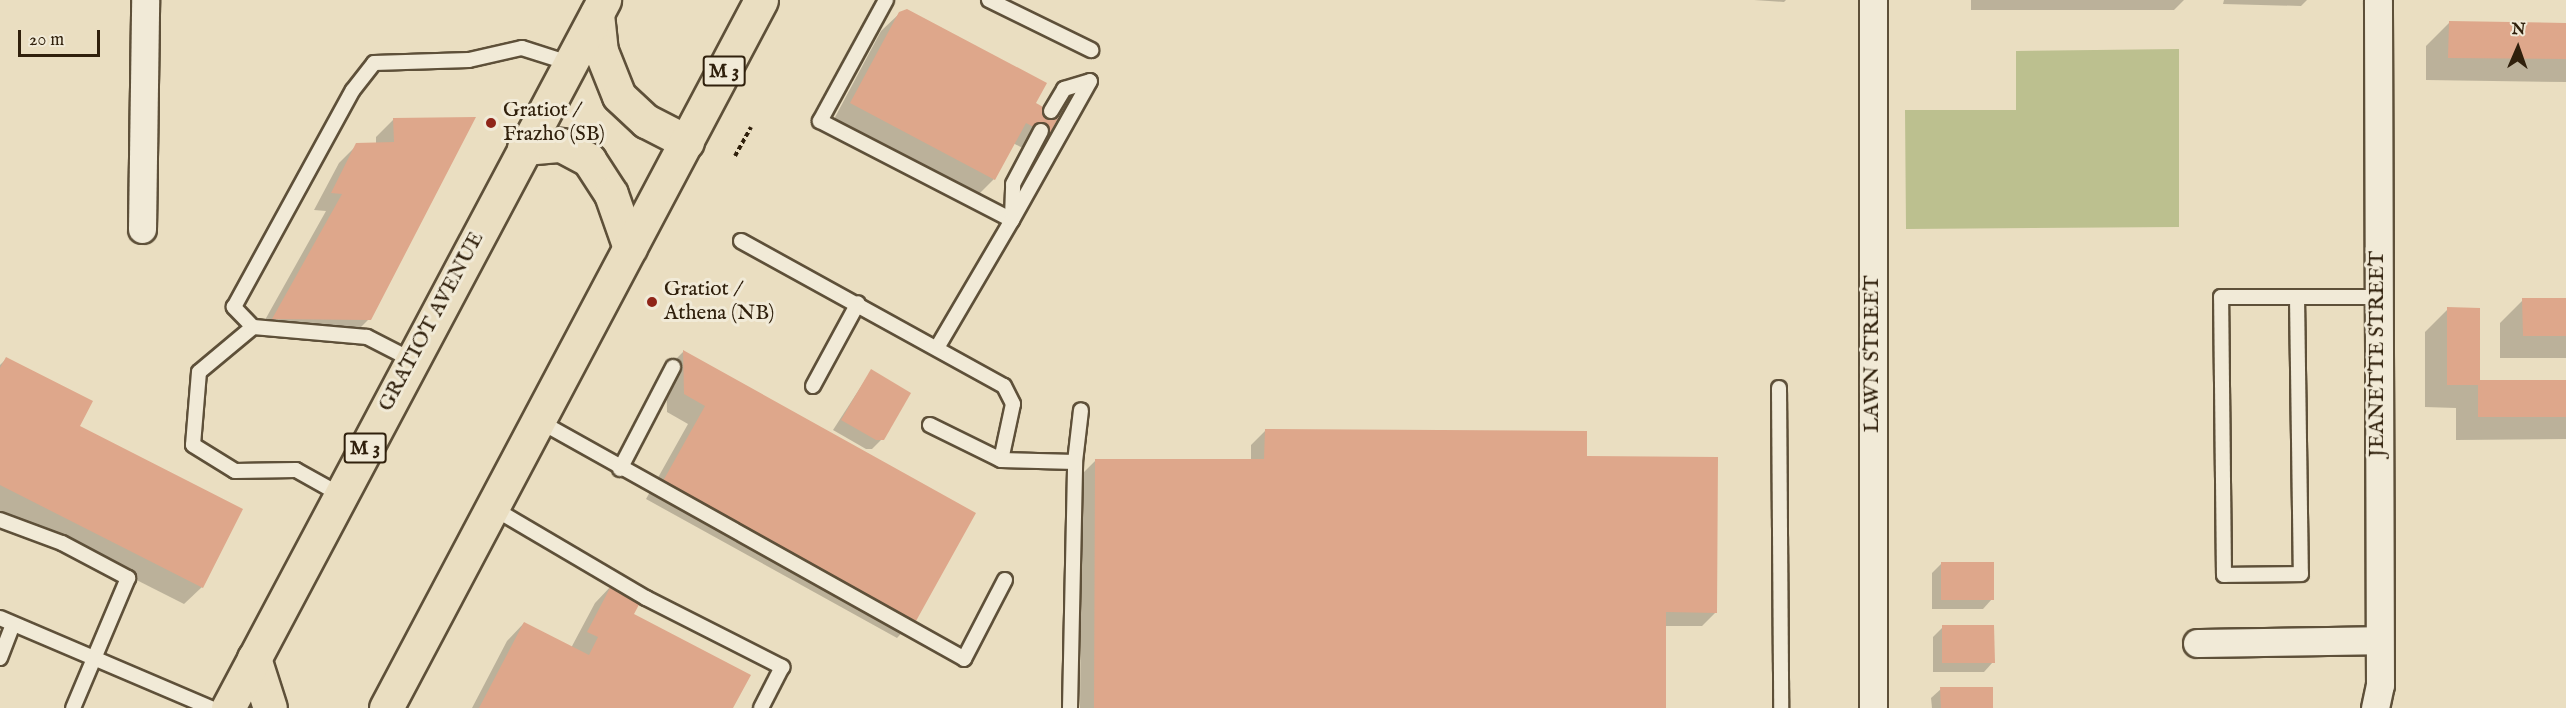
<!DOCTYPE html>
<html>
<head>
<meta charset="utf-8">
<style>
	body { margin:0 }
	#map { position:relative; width:2566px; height:708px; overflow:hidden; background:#eadec1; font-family:"IM FELL English",serif }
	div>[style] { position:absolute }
	.green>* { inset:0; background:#bcc08f }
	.shadow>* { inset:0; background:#0003 }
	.building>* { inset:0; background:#dea78b }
	.path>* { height:4px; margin-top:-2px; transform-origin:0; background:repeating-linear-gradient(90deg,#30200c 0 4.5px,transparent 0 7.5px) }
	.roads { filter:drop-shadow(2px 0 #5e5039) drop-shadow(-2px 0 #5e5039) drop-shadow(0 2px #5e5039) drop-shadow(0 -2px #5e5039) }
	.lane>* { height:14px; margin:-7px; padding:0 7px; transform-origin:7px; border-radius:7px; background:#f1ead7 }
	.street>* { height:27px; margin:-13.5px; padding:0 13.5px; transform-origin:13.5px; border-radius:13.5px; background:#f1ead7 }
	.primary>* { height:33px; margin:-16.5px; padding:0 16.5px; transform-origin:16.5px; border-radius:16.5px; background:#eadec1 }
	.dots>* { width:16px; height:16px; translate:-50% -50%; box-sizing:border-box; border:3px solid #f1ead7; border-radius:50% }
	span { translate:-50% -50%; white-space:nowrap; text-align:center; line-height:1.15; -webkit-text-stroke:6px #f1ead7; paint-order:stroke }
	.shield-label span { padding:2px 4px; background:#f1ead7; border:2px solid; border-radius:4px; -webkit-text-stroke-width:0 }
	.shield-label { font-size:20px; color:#30200c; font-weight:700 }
	.poi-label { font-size:21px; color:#30200c }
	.left { translate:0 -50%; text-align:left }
	.street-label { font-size:21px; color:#30200c }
	.north { position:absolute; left:2488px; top:18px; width:60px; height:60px; -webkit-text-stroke:4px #f1ead7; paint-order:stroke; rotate:2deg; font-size:16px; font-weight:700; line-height:24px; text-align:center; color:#30200c }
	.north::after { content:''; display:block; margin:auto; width:21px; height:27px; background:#30200c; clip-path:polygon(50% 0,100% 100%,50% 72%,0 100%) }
	.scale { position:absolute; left:18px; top:30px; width:82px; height:27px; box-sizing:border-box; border:3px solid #30200c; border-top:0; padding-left:8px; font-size:18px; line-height:21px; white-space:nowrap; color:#30200c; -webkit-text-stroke:4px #f1ead7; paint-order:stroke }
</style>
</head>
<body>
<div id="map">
	<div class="green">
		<i style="clip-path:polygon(2179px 49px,2179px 227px,1906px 229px,1905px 110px,2016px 110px,2016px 51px)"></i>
	</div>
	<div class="shadow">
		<i style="clip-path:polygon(1754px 0,1786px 0,1784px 2px)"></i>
		<i style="clip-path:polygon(1971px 0,2184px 0,2174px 10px,1971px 10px)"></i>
		<i style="clip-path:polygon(2224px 0,2307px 0,2301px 6px,2223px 4px)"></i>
		<i style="clip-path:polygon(900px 13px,1034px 104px,1047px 134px,1030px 152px,1013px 143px,994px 179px,976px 197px,833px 121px,881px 31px)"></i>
		<i style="clip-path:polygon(2449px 23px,2566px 24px,2566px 82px,2426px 80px,2426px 46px)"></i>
		<i style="clip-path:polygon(394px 119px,474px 119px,369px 319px,351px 337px,256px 336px,326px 211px,314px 210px,339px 163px,357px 145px,376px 144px,376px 137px)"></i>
		<i style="clip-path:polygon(2523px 300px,2566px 300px,2566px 358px,2500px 358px,2500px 323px)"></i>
		<i style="clip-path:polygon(2448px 309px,2479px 381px,2566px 381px,2566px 439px,2456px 440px,2456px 408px,2425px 407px,2425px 332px)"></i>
		<i style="clip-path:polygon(683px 352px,914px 620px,897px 638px,646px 499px,688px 424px,667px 412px,666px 369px)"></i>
		<i style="clip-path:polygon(6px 359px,78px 427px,202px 587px,184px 604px,0 511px,0 365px)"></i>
		<i style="clip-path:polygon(871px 371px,882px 439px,872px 449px,866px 449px,833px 430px)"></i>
		<i style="clip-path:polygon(1265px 431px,1585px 457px,1716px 612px,1702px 626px,1665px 626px,1664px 708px,1080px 708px,1082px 474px,1096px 460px,1251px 461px,1251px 445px)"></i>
		<i style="clip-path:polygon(1942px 563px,1992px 599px,1983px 609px,1932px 609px,1932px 573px)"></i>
		<i style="clip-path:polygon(612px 585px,632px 614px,731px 708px,472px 708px,507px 641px,524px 623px,571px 648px,595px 603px)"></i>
		<i style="clip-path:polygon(1943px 627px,1993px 662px,1984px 672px,1933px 672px,1933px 637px)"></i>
		<i style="clip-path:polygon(1941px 689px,1992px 708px,1932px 708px,1931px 698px)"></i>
	</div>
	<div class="building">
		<i style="clip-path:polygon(907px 9px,1047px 83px,1036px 103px,1059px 116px,1049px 135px,1026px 123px,995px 180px,850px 103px,899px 12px)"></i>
		<i style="clip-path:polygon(2449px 21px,2566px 23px,2566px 59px,2448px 58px)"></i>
		<i style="clip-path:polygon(476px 117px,371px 320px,272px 319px,342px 194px,331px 193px,356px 143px,394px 142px,393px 118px)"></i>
		<i style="clip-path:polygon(2522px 298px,2566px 298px,2566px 336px,2523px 336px)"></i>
		<i style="clip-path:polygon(2447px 307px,2480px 308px,2480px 380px,2566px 380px,2566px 417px,2478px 417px,2478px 385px,2447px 385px)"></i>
		<i style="clip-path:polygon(683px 350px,976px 513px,916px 621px,663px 481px,705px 406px,684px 394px)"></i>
		<i style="clip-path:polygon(6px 357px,93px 401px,80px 426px,243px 509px,203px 588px,0 485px,0 368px)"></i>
		<i style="clip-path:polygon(871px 369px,911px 393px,884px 440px,876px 440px,841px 420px)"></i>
		<i style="clip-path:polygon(1265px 429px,1587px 431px,1587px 456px,1718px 457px,1717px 613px,1666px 612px,1666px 708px,1094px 708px,1095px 459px,1264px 459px)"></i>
		<i style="clip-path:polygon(1941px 562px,1994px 562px,1994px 600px,1941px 600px)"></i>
		<i style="clip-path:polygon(612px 584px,642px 599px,634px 614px,751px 675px,733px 708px,479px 708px,524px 622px,589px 655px,598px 637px,587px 632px)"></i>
		<i style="clip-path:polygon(1942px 625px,1994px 625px,1995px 663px,1942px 663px)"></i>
		<i style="clip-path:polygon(1940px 687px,1993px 687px,1993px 708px,1941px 708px)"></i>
	</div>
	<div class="path">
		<i style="left:735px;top:156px;width:33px;rotate:-61deg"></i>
	</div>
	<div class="roads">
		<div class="lane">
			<i style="left:886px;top:0;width:138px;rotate:118.6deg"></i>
			<i style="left:820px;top:121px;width:216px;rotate:27.3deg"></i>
			<i style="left:1012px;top:220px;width:148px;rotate:120.4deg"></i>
			<i style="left:989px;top:0;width:114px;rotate:26.1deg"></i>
			<i style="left:1051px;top:111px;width:26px;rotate:-59deg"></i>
			<i style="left:1064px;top:89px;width:27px;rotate:-17deg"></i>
			<i style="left:1012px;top:218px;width:34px;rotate:-88deg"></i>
			<i style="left:1013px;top:184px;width:60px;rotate:-62.2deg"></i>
			<i style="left:1012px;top:220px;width:159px;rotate:-60.7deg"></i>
			<i style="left:741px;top:241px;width:300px;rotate:28.9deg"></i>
			<i style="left:1004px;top:386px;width:20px;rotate:63deg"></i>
			<i style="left:1013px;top:404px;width:57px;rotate:102.1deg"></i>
			<i style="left:1001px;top:460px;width:74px;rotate:1.5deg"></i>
			<i style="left:2297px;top:297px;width:277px;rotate:89.2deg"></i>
			<i style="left:2301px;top:574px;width:77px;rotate:179.3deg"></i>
			<i style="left:2224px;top:575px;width:278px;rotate:-90.6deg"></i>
			<i style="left:2221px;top:297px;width:158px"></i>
			<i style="left:253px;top:327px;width:70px;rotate:140.2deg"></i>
			<i style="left:199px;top:372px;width:73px;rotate:94.7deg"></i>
			<i style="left:193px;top:445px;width:49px;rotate:31.8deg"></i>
			<i style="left:235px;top:471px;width:61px;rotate:-0.9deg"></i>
			<i style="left:296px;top:470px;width:51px;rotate:29.1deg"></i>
			<i style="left:412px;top:360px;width:51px;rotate:-152.9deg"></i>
			<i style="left:367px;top:337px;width:114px;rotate:-175deg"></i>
			<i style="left:253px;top:327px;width:28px;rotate:-134deg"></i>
			<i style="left:234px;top:307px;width:247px;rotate:-61.3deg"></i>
			<i style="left:353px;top:90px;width:34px;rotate:-52deg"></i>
			<i style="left:374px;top:63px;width:95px;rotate:-1.8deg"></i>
			<i style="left:469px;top:60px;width:54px;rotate:-12.8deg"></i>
			<i style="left:522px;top:48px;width:49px;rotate:17.7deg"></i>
			<i style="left:813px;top:386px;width:94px;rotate:-61.5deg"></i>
			<i style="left:1779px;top:388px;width:320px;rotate:89.6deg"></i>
			<i style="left:539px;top:421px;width:487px;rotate:29.2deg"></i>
			<i style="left:964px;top:659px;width:89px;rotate:-62.6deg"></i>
			<i style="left:930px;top:425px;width:79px;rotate:26.2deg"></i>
			<i style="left:620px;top:469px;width:115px;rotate:-62.5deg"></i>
			<i style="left:493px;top:508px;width:178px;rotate:30.5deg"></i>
			<i style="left:646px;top:598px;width:153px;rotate:26.9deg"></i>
			<i style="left:782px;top:667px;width:46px;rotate:117.1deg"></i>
			<i style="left:0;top:520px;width:66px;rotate:20.4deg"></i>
			<i style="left:62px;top:543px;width:75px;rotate:27.9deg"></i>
			<i style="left:128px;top:578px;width:141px;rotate:112.9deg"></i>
			<i style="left:0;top:618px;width:229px;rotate:23.1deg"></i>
			<i style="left:0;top:658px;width:36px;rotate:-69deg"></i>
			<i style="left:1070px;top:708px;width:246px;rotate:-88.8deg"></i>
			<i style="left:1075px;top:462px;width:52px;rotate:-83.4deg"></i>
		</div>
		<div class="street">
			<i style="left:1873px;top:0;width:708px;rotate:90deg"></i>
			<i style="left:142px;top:229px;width:229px;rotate:-89.2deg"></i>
			<i style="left:2197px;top:643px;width:181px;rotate:-0.9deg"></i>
			<i style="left:2375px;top:708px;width:24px;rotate:-78deg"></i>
			<i style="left:2380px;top:685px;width:685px;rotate:-90.17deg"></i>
		</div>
		<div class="primary">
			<i style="left:597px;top:14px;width:37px;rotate:84deg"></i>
			<i style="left:601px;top:51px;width:48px;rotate:68.2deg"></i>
			<i style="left:619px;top:96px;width:37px;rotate:43deg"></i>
			<i style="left:646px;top:121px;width:46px;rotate:27.1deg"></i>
			<i style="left:524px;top:148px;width:37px;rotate:-5deg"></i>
			<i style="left:561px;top:145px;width:32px;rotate:28deg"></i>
			<i style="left:589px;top:160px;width:40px;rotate:57.1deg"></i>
			<i style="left:611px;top:194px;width:57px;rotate:70.6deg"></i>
			<i style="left:254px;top:658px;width:52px;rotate:72.3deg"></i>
			<i style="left:228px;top:708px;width:802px;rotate:-62.03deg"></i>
			<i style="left:386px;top:708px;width:801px;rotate:-62.09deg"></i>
		</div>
	</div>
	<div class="dots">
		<i style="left:491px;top:123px;background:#8f2418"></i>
		<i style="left:652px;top:302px;background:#8f2418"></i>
	</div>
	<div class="shield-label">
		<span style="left:724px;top:71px">M 3</span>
		<span style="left:365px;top:448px">M 3</span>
	</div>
	<div class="poi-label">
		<span class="left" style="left:503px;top:123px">Gratiot /<br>Frazho (SB)</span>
		<span class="left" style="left:664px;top:302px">Gratiot /<br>Athena (NB)</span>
	</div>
	<div class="street-label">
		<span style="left:432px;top:322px;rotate:-62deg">GRATIOT AVENUE</span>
		<span style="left:1873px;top:354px;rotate:-90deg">LAWN STREET</span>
		<span style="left:2378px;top:354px;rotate:-90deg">JEANETTE STREET</span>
	</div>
	<div class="north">N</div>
	<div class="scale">20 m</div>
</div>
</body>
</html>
